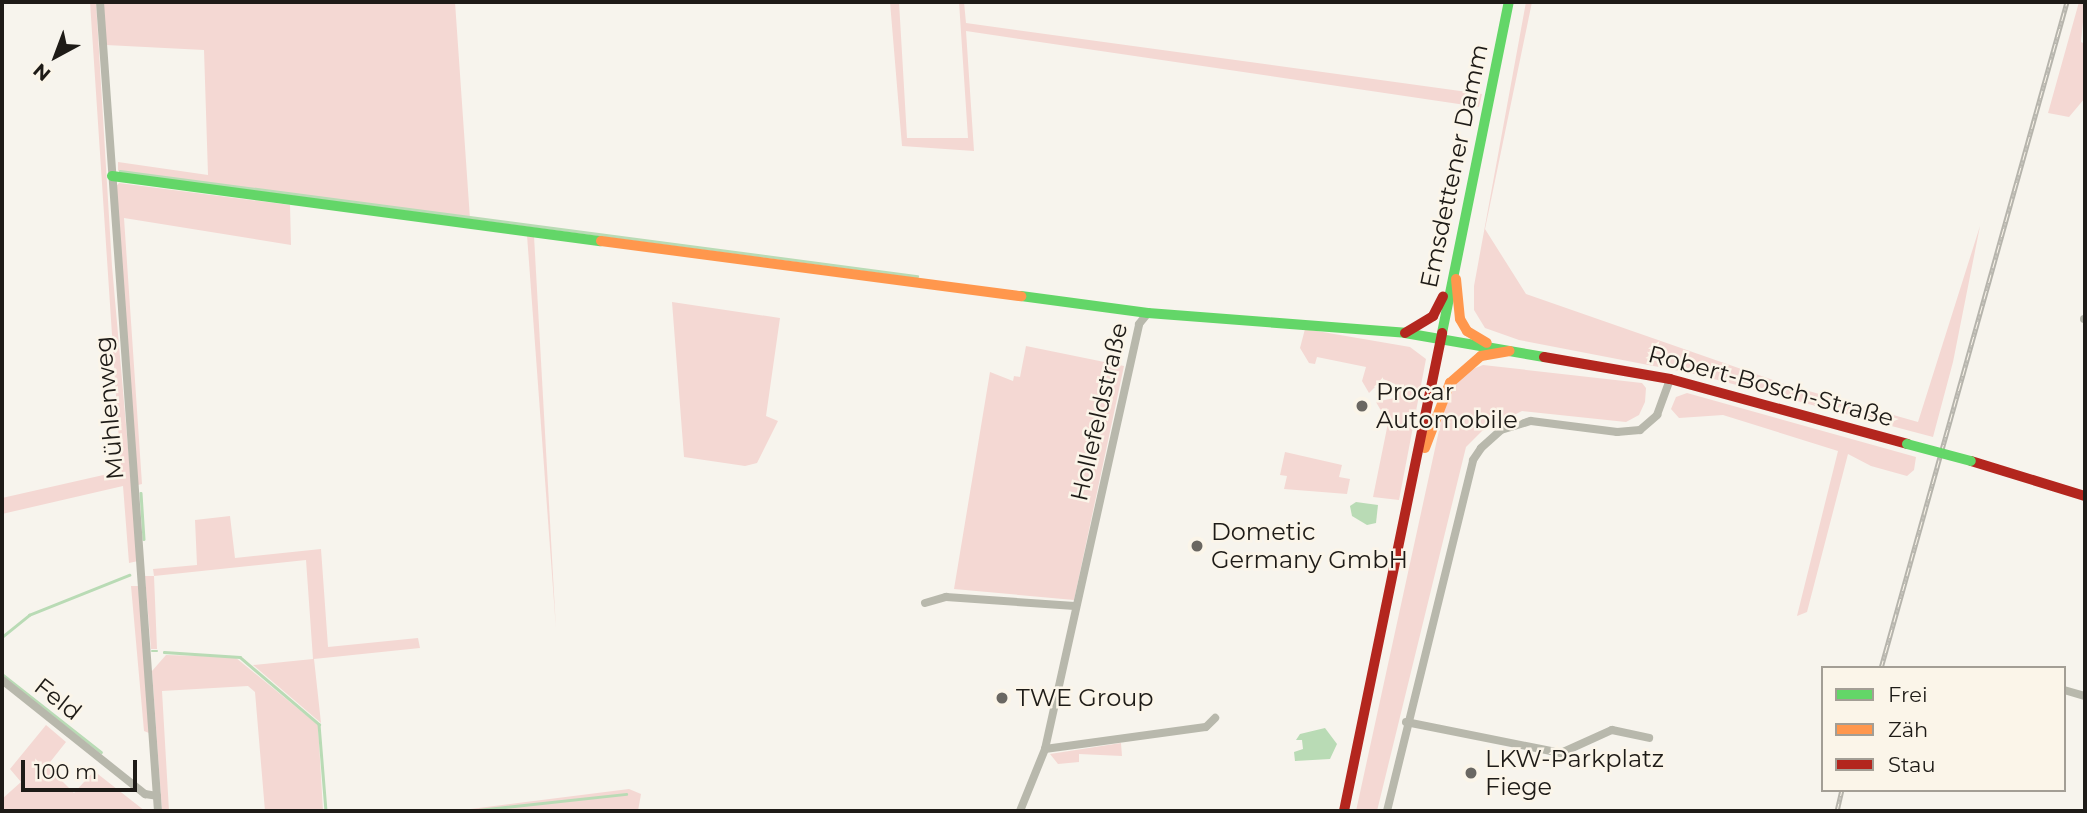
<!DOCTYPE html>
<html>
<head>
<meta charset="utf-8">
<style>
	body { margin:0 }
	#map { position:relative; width:2087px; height:813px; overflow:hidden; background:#f7f4ed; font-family:Montserrat,sans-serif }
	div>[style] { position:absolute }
	.green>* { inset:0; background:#f4d8d3 }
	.water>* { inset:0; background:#b9dbb5 }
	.stream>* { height:2.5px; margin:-1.25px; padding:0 1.25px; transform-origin:1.25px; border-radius:1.25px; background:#b9dbb5 }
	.street>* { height:8px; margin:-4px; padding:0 4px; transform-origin:4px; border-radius:4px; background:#b8b8ac }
	.fast>* { height:10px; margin:-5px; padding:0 5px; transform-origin:5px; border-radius:5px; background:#63d668 }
	.slow>* { height:10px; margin:-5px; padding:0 5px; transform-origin:5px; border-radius:5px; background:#ff974d }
	.jam>* { height:10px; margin:-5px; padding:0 5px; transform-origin:5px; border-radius:5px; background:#b3261e }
	.rail>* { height:5px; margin-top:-2.5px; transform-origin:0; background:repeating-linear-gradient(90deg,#fbf5e9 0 8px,#b6b4ac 0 16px); box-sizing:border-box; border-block:2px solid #b6b4ac }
	.fast-bridge>* { height:10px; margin:-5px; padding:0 5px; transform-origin:5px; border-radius:5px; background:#63d668 }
	.dots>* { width:19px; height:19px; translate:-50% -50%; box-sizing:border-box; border:4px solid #fbf5e9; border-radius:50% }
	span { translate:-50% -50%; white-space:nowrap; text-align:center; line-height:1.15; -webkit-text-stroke:5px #fbf5e9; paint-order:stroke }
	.street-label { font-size:24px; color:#1e1b17 }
	.poi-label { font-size:24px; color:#1e1b17 }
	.left { translate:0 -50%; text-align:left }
	.frame { position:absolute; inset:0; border:4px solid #1e1b17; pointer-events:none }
	.legend { position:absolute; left:1821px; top:666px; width:245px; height:126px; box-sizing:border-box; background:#fbf5e9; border:2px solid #a39e95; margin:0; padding:9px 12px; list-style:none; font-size:21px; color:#1e1b17 }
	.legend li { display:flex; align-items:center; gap:14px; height:35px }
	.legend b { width:35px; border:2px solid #a39e95 }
	.north { position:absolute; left:21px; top:21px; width:70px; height:70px; -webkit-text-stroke:5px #fbf5e9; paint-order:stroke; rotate:221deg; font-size:19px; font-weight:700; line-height:28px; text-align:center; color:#1e1b17 }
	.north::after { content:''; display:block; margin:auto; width:24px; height:32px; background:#1e1b17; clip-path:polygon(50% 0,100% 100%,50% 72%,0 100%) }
	.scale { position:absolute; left:21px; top:760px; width:116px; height:32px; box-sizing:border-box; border:4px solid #1e1b17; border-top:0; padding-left:9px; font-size:21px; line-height:24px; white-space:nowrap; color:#1e1b17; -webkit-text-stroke:5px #fbf5e9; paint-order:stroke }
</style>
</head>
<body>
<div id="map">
	<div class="green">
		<i style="clip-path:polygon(90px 2px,96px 2px,112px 266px,138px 561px,129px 563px,123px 486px,2px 514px,2px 498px,121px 471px)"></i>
		<i style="clip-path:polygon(103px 2px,455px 2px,470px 219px,118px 171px,118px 162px,208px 175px,204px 50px,106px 45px)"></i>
		<i style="clip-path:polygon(890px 2px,899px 2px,907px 138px,968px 138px,959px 2px,964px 2px,966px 23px,1482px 94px,1479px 107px,966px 31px,974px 151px,902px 146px)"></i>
		<i style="clip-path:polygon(1526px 2px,1532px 2px,1485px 229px,1526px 294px,1784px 384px,1918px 422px,1980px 226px,1953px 362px,1933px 437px,1695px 374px,1519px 340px,1485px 328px,1474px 310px,1474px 286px)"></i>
		<i style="clip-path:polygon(2079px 2px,2085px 2px,2081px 42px,2085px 44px,2085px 98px,2069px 117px,2048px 113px)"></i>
		<i style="clip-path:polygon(119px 183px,290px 205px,291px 245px,124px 218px,142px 484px,138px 485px,114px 189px)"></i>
		<i style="clip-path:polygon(527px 235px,534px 236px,556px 629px)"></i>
		<i style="clip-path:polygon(672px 302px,780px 318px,766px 416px,778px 421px,757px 463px,745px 466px,684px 457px)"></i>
		<i style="clip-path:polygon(1305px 329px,1410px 347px,1426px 359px,1399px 500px,1373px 497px,1388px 423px,1376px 402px,1394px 398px,1395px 384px,1383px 379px,1369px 393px,1362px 381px,1366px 367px,1317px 357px,1315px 364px,1309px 363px,1300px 348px)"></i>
		<i style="clip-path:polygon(1026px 346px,1124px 366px,1074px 600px,954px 589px,990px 372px,1013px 381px,1014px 376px,1020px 377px)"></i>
		<i style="clip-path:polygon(1483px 365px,1642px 383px,1646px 388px,1645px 402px,1639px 415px,1626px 422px,1522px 411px,1482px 431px,1466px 447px,1377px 811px,1356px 811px,1443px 412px,1449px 390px,1463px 373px)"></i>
		<i style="clip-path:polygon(1687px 393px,1916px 457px,1914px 470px,1907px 476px,1871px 466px,1848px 454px,1807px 612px,1797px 616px,1838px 451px,1723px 415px,1679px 418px,1671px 409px,1676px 397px)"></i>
		<i style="clip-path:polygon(1285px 452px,1342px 465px,1339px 477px,1350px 479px,1347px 494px,1284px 489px,1287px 476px,1280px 475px)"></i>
		<i style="clip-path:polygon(230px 516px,235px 558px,321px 549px,328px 647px,418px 638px,420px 648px,314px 659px,321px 723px,253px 665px,313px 659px,306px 560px,154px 576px,157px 649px,151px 649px,145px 576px,154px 576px,153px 569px,197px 565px,195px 520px)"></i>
		<i style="clip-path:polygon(131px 586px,140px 586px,149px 733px,144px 731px)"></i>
		<i style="clip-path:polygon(166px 655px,235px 657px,318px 725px,323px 811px,265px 811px,255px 692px,248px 686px,162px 691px,169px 811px,162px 811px,152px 671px)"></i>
		<i style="clip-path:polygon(46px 725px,66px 742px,47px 766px,74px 793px,94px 771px,145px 811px,2px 811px,2px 799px,21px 782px,10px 769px)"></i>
		<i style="clip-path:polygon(1121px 743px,1122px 756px,1079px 754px,1079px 762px,1058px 764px,1050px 754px)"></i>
		<i style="clip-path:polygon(629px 789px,641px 794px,638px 811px,455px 811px)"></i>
	</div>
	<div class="water">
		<i style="clip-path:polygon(1356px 502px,1378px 505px,1376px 523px,1367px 525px,1352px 516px,1350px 506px)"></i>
		<i style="clip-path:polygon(1325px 728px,1337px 744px,1330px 759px,1295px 761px,1294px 752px,1303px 749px,1302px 740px,1296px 740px,1300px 734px)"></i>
	</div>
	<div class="stream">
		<i style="left:120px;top:171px;width:804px;rotate:7.51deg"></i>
		<i style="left:141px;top:493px;width:46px;rotate:86.3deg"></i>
		<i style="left:2px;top:637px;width:35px;rotate:-39deg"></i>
		<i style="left:29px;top:615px;width:108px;rotate:-21.8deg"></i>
		<i style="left:152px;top:651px;width:5px"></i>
		<i style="left:164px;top:652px;width:76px;rotate:3.8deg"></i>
		<i style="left:240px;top:657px;width:104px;rotate:40.3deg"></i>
		<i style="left:319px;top:724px;width:87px;rotate:85.4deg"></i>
		<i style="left:2px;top:674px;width:126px;rotate:38.2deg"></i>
		<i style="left:469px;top:811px;width:158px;rotate:-6.2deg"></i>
	</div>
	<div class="street">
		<i style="left:100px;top:2px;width:811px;rotate:85.9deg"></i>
		<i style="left:2084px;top:319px;width:1px"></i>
		<i style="left:925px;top:603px;width:22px;rotate:-16deg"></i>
		<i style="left:946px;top:597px;width:129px;rotate:4deg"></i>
		<i style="left:2px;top:680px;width:183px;rotate:38.6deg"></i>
		<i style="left:145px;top:794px;width:12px;rotate:9deg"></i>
		<i style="left:2064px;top:690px;width:22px;rotate:16deg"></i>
		<i style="left:1406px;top:722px;width:158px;rotate:11.3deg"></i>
		<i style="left:1561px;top:753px;width:56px;rotate:-24.3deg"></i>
		<i style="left:1612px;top:730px;width:38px;rotate:12deg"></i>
		<i style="left:1045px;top:749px;width:162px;rotate:-7.8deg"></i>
		<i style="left:1206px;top:727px;width:13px;rotate:-45deg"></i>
		<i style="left:1020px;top:811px;width:67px;rotate:-68deg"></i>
		<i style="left:1045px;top:749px;width:435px;rotate:-77.5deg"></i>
		<i style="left:1139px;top:324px;width:14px;rotate:-51deg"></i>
		<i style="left:1387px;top:811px;width:361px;rotate:-76.2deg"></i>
		<i style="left:1473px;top:460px;width:14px;rotate:-56deg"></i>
		<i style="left:1481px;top:448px;width:27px;rotate:-42deg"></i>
		<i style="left:1501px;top:430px;width:31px;rotate:-17deg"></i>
		<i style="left:1531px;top:421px;width:87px;rotate:7.3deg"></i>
		<i style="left:1617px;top:432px;width:23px;rotate:-5deg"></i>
		<i style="left:1640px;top:430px;width:23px;rotate:-41deg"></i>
		<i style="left:1657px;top:415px;width:38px;rotate:-70deg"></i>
	</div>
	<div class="fast">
		<i style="left:112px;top:176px;width:493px;rotate:7.6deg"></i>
		<i style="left:1021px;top:296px;width:128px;rotate:7.6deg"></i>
		<i style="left:1148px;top:313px;width:258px;rotate:4.4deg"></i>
		<i style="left:1405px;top:333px;width:141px;rotate:9.8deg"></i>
		<i style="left:1442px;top:333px;width:338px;rotate:-78.6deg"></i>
	</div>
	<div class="slow">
		<i style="left:601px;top:241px;width:424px;rotate:7.5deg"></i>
		<i style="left:1456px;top:279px;width:40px;rotate:84.3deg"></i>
		<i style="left:1460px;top:319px;width:14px;rotate:60deg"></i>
		<i style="left:1467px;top:331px;width:23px;rotate:31deg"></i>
		<i style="left:1425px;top:448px;width:70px;rotate:-69deg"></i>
		<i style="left:1450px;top:383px;width:41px;rotate:-41.1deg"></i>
		<i style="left:1481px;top:356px;width:29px;rotate:-10deg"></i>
	</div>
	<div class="jam">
		<i style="left:1405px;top:333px;width:33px;rotate:-31deg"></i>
		<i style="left:1433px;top:316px;width:22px;rotate:-63deg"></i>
		<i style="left:1544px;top:357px;width:128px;rotate:9.9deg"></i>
		<i style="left:1670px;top:379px;width:246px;rotate:15.3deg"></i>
		<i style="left:1971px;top:461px;width:119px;rotate:17.1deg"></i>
		<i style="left:1344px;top:811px;width:488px;rotate:-78.4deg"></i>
	</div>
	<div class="rail">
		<i style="left:1881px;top:668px;width:691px;rotate:-74.4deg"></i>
		<i style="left:1837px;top:811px;width:22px;rotate:-77deg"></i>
	</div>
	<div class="fast-bridge">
		<i style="left:1907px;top:444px;width:66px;rotate:14.9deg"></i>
	</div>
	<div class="dots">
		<i style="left:1362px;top:406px;background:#6a6762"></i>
		<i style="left:1197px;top:546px;background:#6a6762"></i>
		<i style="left:1002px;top:698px;background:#6a6762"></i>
		<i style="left:1471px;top:773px;background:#6a6762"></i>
	</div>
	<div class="street-label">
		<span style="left:1454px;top:166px;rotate:-78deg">Emsdettener Damm</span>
		<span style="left:1771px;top:386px;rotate:15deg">Robert-Bosch-Straße</span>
		<span style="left:109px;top:408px;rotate:-95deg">Mühlenweg</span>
		<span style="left:1099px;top:412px;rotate:-77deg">Hollefeldstraße</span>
		<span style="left:58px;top:699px;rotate:38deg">Feld</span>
	</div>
	<div class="poi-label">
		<span class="left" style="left:1376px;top:406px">Procar<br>Automobile</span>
		<span class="left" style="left:1211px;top:546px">Dometic<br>Germany GmbH</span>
		<span class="left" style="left:1016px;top:698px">TWE Group</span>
		<span class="left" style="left:1485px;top:773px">LKW-Parkplatz<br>Fiege</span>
	</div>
	<div class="frame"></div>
	<ul class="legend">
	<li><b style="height:9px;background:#63d668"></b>Frei</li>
	<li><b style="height:9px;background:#ff974d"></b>Zäh</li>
	<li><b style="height:9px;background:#b3261e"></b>Stau</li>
	</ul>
	<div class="north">N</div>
	<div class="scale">100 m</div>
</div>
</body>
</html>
